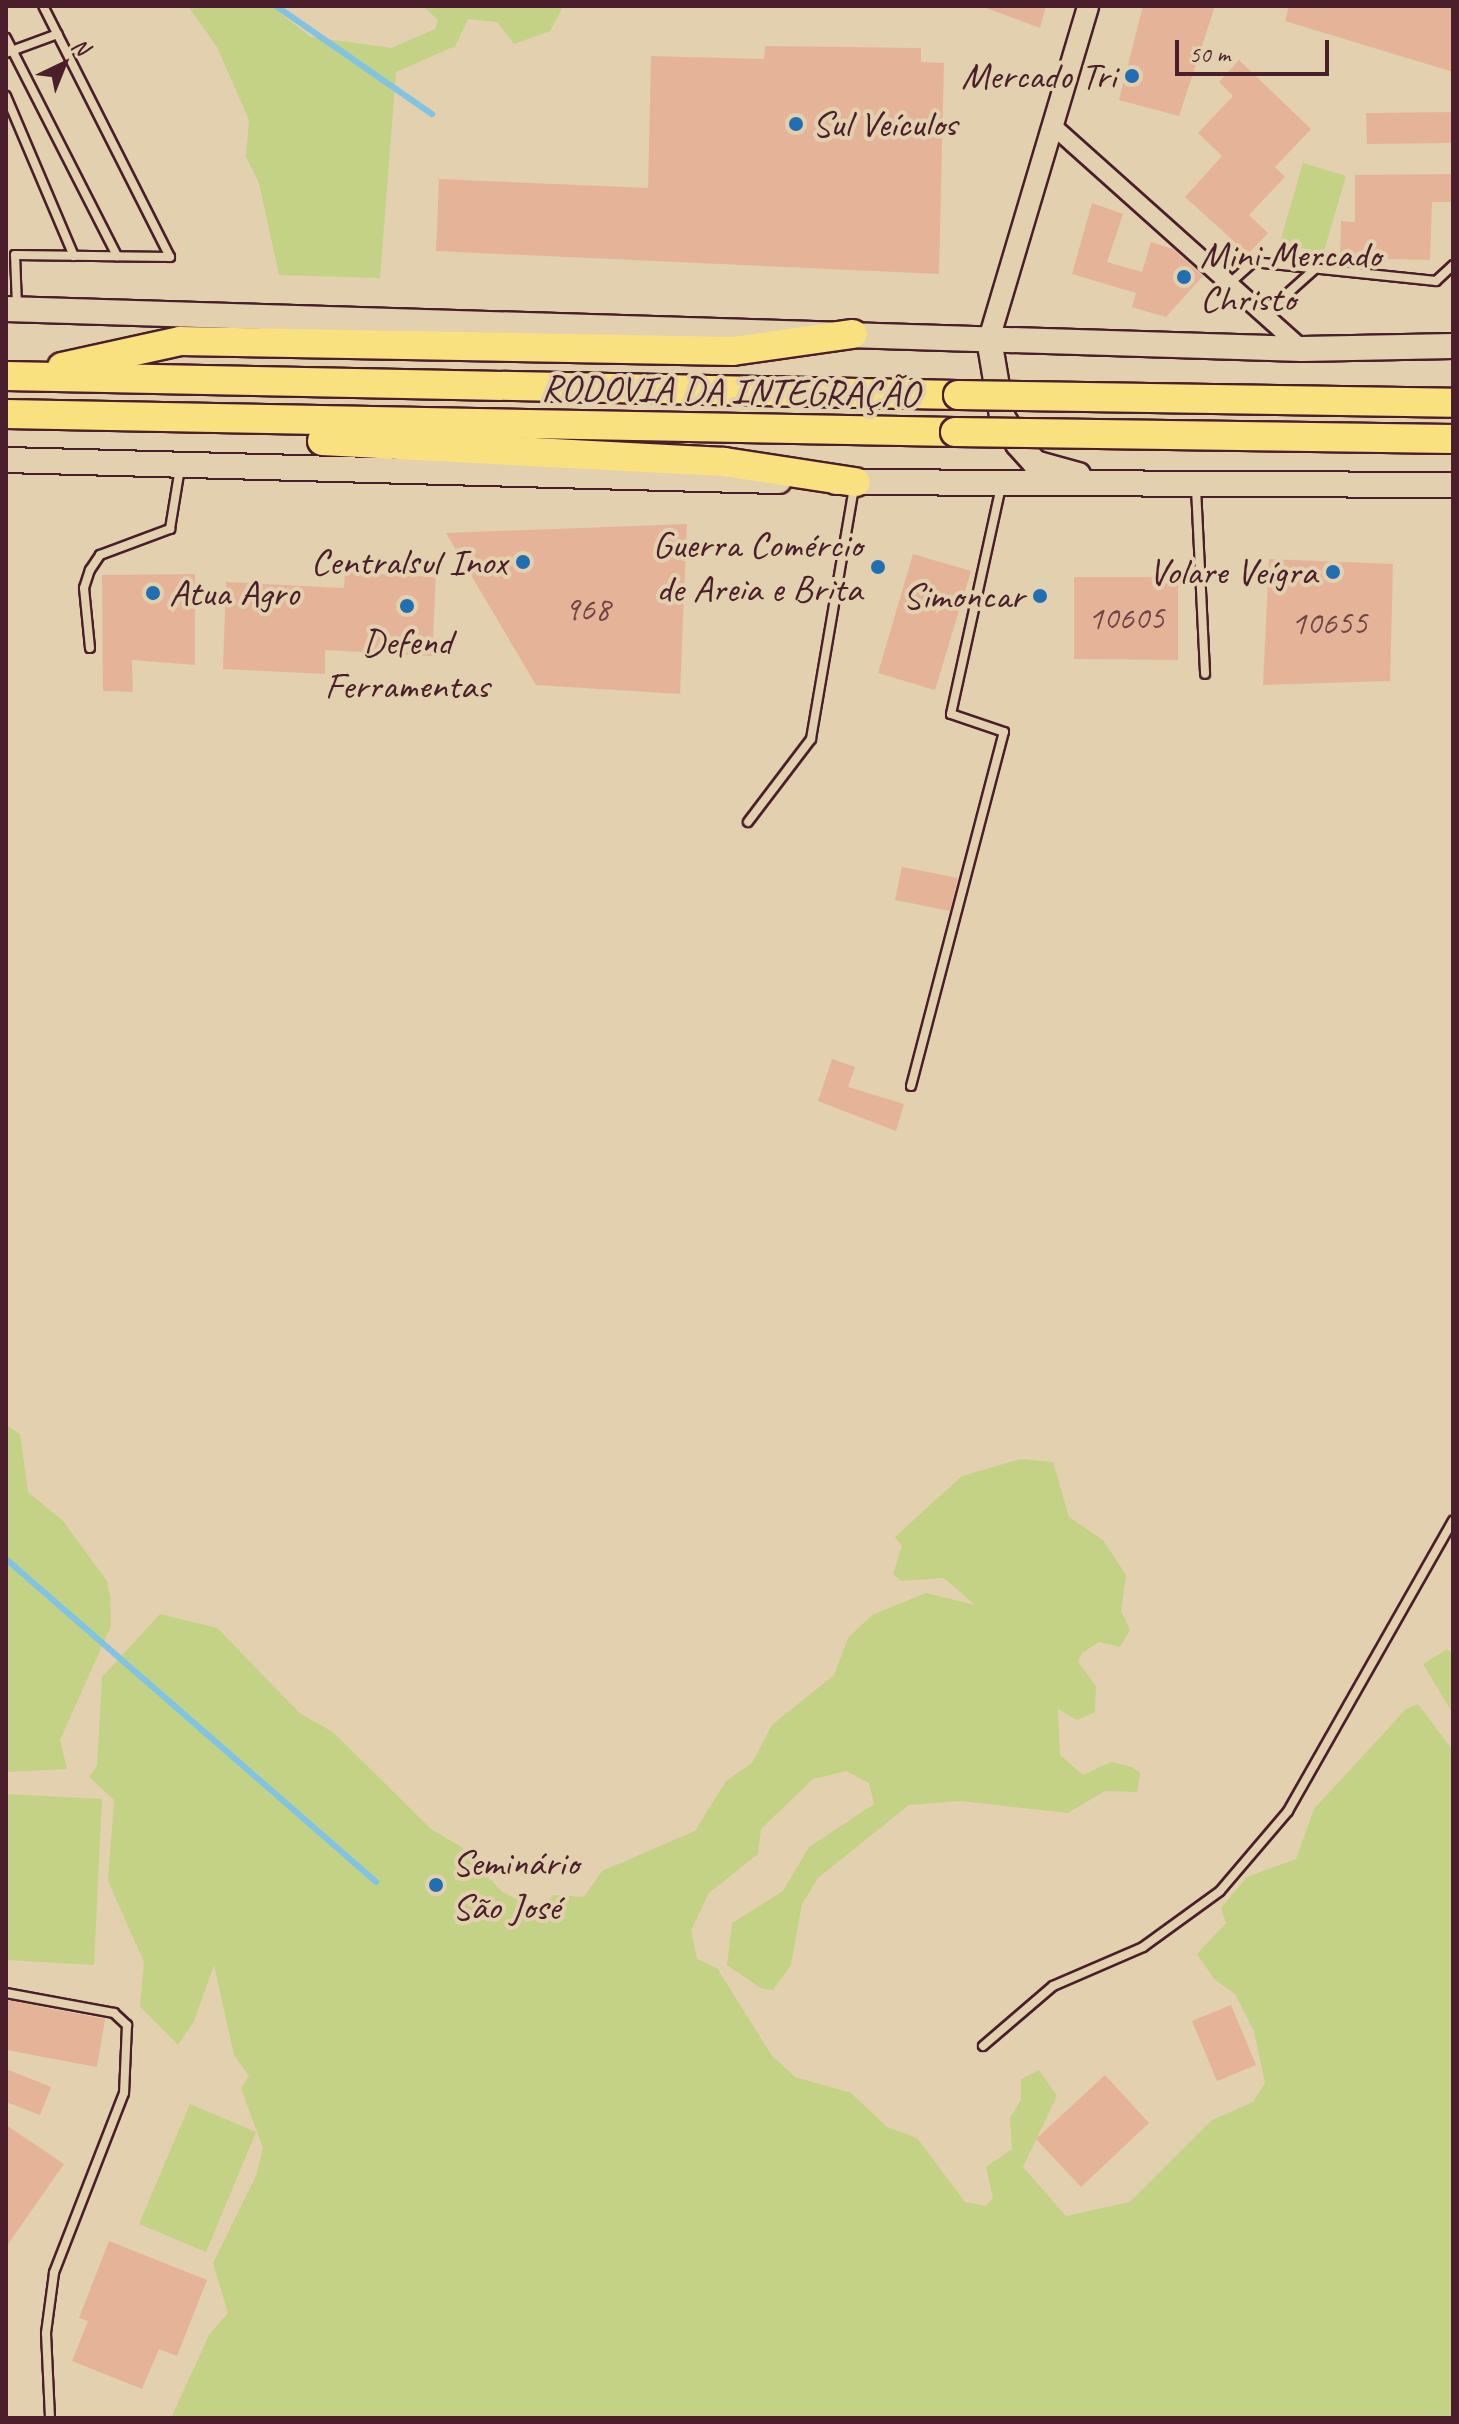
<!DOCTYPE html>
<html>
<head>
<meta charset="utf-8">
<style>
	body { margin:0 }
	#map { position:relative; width:1459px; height:2424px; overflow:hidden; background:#e2d0ae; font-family:Caveat,sans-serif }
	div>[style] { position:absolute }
	.green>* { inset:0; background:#c4d286 }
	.stream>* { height:6px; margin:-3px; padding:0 3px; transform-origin:3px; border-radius:3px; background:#81c3e2 }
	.building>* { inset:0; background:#e5b498 }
	.roads { filter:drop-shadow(2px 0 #4a1f2b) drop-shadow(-2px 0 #4a1f2b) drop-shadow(0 2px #4a1f2b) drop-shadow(0 -2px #4a1f2b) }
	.service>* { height:8px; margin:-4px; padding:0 4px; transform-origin:4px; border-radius:4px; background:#e2d0ae }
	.minor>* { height:16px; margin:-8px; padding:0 8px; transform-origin:8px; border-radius:8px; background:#e2d0ae }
	.tertiary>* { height:20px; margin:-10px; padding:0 10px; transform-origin:10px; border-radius:10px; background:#e2d0ae }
	.secondary>* { height:24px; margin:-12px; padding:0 12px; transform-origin:12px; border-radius:12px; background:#e2d0ae }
	.trunk>* { height:28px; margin:-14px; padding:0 14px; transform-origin:14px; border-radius:14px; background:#fae180 }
	.bridges { filter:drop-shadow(2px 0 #4a1f2b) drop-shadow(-2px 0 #4a1f2b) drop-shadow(0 2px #4a1f2b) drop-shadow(0 -2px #4a1f2b) }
	.trunk-bridge>* { height:28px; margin:-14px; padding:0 14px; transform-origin:14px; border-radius:14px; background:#fae180 }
	.dots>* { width:22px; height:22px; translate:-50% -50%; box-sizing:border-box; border:4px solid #e2d0ae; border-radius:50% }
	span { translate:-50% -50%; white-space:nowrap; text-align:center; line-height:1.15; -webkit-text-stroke:8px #e2d0ae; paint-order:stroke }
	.number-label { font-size:34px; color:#714446 }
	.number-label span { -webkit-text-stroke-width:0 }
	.poi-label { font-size:38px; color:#4a1f2b }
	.right { translate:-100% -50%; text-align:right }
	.left { translate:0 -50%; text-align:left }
	.street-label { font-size:38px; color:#4a1f2b }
	.frame { position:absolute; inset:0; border:8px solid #4a1f2b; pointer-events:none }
	.north { position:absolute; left:24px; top:24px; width:80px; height:80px; -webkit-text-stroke:6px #e2d0ae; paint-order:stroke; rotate:43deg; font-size:22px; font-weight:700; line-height:32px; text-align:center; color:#4a1f2b }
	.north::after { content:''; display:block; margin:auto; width:28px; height:36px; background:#4a1f2b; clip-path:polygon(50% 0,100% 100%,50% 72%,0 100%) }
	.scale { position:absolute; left:1175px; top:40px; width:154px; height:36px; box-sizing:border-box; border:4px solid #4a1f2b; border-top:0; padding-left:10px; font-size:24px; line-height:28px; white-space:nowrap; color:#4a1f2b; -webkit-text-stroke:6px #e2d0ae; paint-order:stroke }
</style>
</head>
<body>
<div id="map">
	<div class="green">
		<i style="clip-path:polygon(188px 6px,271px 6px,311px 37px,392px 48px,435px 29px,438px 20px,423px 6px,563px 7px,550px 31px,514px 44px,497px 22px,468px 19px,455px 46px,396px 72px,380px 278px,279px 275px,259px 183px,246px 157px,249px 120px,217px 47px)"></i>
		<i style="clip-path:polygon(1303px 163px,1346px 176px,1323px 254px,1280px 242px)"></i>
		<i style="clip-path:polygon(8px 1426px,20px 1434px,28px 1492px,63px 1521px,107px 1581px,110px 1596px,111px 1626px,60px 1740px,67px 1769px,6px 1772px)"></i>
		<i style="clip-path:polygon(1021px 1459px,1053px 1462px,1069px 1517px,1103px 1540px,1126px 1575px,1121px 1611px,1130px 1630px,1120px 1647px,1099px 1642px,1082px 1653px,1078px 1662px,1096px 1686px,1095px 1712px,1077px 1720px,1058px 1709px,1060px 1755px,1083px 1775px,1111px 1762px,1132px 1767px,1140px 1773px,1137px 1792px,1105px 1791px,1068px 1813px,960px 1801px,909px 1805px,818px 1878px,802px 1904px,791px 1965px,773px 1990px,762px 1989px,727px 1965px,732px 1923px,783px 1891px,809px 1847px,874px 1804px,869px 1783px,846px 1771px,813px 1779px,761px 1829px,758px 1854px,709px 1893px,691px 1930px,697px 1959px,717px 1968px,772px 2056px,795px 2077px,851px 2093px,887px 2127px,917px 2138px,965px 2202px,986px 2206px,993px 2198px,986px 2167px,1012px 2149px,1010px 2118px,1021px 2100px,1021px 2079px,1039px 2070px,1057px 2096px,1023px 2167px,1066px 2216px,1130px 2202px,1212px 2120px,1253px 2102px,1265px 2083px,1254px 2031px,1235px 1994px,1215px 1980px,1197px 1954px,1226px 1923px,1221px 1908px,1247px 1877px,1296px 1859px,1314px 1809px,1406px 1709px,1418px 1704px,1453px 1751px,1453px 2418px,171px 2418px,209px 2335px,228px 2313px,213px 2263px,256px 2176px,263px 2148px,241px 2088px,249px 2076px,234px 2055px,214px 1965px,194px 2021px,178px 2045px,140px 2007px,144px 1962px,108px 1881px,114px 1800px,89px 1777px,97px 1766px,102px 1677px,160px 1614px,217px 1628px,301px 1714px,333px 1732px,431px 1829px,463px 1848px,502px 1892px,540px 1911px,553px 1895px,584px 1897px,602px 1871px,695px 1831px,726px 1781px,752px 1763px,772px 1725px,834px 1675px,848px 1638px,872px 1615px,926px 1593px,975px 1605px,944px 1578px,901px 1581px,893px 1574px,902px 1546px,895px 1537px,962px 1476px)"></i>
		<i style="clip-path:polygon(1447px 1649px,1453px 1654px,1453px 1714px,1423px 1664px)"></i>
		<i style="clip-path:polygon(6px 1794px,102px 1799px,94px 1965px,6px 1960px)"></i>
		<i style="clip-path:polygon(190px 2104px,256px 2132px,206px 2252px,139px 2224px)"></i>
	</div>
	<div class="stream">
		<i style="left:276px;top:6px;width:190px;rotate:34.7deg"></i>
		<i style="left:6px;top:1559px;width:491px;rotate:41.1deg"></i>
	</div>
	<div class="building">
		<i style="clip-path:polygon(981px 6px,1046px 6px,1040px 28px)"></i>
		<i style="clip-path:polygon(1143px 6px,1215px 6px,1179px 116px,1119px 100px)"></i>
		<i style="clip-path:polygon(1289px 6px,1453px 6px,1453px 72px,1285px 21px)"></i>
		<i style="clip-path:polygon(765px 46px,921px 48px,921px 62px,944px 63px,939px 274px,436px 251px,439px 179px,648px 188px,651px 56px,764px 59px)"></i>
		<i style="clip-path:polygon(1239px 60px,1311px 129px,1275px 167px,1285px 177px,1249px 215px,1268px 233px,1248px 254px,1185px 197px,1222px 156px,1198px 133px,1233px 96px,1219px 82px)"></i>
		<i style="clip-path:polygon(1453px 112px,1453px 143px,1367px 144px,1366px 113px)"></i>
		<i style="clip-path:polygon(1453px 174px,1453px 202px,1432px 202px,1430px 260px,1340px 258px,1341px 221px,1355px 222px,1355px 175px)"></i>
		<i style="clip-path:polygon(1092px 203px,1123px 214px,1107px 262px,1142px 272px,1151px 242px,1173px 249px,1203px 276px,1166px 317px,1132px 307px,1136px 293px,1072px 274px)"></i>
		<i style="clip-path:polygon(687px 524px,680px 694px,536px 685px,446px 533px)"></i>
		<i style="clip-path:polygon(913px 554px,971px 571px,935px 690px,878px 673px)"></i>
		<i style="clip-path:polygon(1269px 559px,1393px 564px,1390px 681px,1263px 685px)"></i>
		<i style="clip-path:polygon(345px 572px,436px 577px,432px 656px,325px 650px,325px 674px,223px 669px,226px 582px,344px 588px)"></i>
		<i style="clip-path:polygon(195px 574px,195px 665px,132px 660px,133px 692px,103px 691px,102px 575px)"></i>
		<i style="clip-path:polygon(1074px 577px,1178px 577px,1178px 660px,1074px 659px)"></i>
		<i style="clip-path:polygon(902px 867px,958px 878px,950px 911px,895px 900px)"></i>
		<i style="clip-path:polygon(832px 1059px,855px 1067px,848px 1087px,904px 1104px,896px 1131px,818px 1101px)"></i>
		<i style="clip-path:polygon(6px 2000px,105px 2019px,97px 2067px,6px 2050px)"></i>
		<i style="clip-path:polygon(1231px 2005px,1256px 2065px,1217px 2081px,1192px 2021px)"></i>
		<i style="clip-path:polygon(6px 2069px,51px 2087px,40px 2115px,6px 2102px)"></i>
		<i style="clip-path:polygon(1105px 2075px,1149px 2123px,1081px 2187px,1036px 2139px)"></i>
		<i style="clip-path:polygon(6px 2125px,64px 2164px,6px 2247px)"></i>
		<i style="clip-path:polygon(109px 2241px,207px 2280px,177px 2356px,159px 2349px,142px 2389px,72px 2361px,88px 2321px,79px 2318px)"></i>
	</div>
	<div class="roads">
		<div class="service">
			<i style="left:6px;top:38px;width:245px;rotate:63deg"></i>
			<i style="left:6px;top:53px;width:55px;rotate:-20.1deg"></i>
			<i style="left:6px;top:96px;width:174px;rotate:67deg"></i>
			<i style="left:1230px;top:283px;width:31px;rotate:-42deg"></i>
			<i style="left:1253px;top:262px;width:184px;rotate:5.9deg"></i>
			<i style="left:1436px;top:281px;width:23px;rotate:-43deg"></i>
			<i style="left:17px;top:306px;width:51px;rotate:-92.2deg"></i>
			<i style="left:15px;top:255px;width:155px;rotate:0.7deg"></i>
			<i style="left:170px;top:257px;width:281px;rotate:-116.8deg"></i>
			<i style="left:1257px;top:308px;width:22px;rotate:-16deg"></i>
			<i style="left:1278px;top:302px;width:51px;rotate:-41.8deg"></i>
			<i style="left:1196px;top:488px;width:186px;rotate:87.2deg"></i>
			<i style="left:90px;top:648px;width:60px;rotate:-95.7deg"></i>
			<i style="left:84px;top:588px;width:19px;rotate:-72deg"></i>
			<i style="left:90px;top:570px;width:18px;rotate:-56deg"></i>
			<i style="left:100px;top:555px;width:75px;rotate:-20.4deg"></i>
			<i style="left:170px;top:529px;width:62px;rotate:-80.7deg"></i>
			<i style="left:748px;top:822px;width:104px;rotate:-52.8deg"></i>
			<i style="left:811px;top:739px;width:255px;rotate:-80.3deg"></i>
			<i style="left:911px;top:1086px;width:366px;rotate:-75.3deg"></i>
			<i style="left:1004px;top:732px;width:56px;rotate:-161.2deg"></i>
			<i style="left:951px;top:714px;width:233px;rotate:-77.6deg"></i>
			<i style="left:6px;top:1993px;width:110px;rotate:10.5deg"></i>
			<i style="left:114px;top:2013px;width:18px;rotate:43deg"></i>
			<i style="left:127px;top:2025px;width:68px;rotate:92.5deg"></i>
			<i style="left:124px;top:2093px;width:193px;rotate:111.3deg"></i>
			<i style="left:54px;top:2273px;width:61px;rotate:97.6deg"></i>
			<i style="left:46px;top:2333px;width:85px;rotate:87.3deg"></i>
			<i style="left:983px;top:2046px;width:92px;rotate:-40.6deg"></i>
			<i style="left:1053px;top:1986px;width:98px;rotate:-23.4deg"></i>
			<i style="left:1143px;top:1947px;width:95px;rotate:-36deg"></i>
			<i style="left:1220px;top:1891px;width:105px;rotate:-49.6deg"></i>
			<i style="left:1288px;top:1811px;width:334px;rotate:-60.4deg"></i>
		</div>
		<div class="minor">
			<i style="left:1053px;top:126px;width:334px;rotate:41.8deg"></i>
		</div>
		<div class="tertiary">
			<i style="left:989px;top:339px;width:347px;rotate:-73.4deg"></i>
		</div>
		<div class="secondary">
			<i style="left:6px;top:309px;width:1297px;rotate:1.77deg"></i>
			<i style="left:1302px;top:349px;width:151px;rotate:-1.1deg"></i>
			<i style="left:989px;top:339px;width:78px;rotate:80.4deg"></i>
			<i style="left:1002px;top:416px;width:32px;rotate:60deg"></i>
			<i style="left:1018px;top:444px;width:25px;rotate:48deg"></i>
			<i style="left:1035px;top:463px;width:45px;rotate:15.6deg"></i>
			<i style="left:6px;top:460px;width:773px;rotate:1.56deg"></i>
			<i style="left:836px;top:482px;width:617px;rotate:0.28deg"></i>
		</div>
		<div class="trunk">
			<i style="left:62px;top:367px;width:121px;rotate:-12.4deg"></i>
			<i style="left:180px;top:341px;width:553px;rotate:1.04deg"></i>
			<i style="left:733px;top:351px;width:121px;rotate:-8.1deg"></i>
			<i style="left:6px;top:376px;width:952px;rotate:1.14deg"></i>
			<i style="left:6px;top:414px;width:949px;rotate:1.09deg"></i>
			<i style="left:322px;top:441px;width:403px;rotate:3deg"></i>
			<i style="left:724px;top:462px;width:133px;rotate:8.7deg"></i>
		</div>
	</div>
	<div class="bridges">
		<div class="trunk-bridge">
			<i style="left:958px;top:395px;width:495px;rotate:0.9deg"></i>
			<i style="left:955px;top:432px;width:498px;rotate:0.8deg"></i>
		</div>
	</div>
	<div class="dots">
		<i style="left:1132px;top:76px;background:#1f6fb2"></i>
		<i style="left:796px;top:124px;background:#1f6fb2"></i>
		<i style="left:1184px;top:277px;background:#1f6fb2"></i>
		<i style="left:523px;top:562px;background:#1f6fb2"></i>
		<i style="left:878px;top:567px;background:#1f6fb2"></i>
		<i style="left:1333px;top:572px;background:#1f6fb2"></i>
		<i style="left:153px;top:593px;background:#1f6fb2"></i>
		<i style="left:1040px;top:596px;background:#1f6fb2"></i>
		<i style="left:407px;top:606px;background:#1f6fb2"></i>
		<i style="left:436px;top:1885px;background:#1f6fb2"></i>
	</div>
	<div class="number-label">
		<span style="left:587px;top:609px">968</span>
		<span style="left:1126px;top:618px">10605</span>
		<span style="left:1329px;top:623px">10655</span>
	</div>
	<div class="poi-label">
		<span class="right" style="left:1116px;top:76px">Mercado Tri</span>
		<span class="left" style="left:812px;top:124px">Sul Veículos</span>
		<span class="left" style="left:1200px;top:277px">Mini Mercado<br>Christo</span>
		<span class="right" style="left:862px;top:567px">Guerra Comércio<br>de Areia e Brita</span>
		<span class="right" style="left:507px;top:562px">Centralsul Inox</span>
		<span class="right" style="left:1317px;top:572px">Volare Veígra</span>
		<span class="left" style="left:169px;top:593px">Atua Agro</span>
		<span class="right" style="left:1024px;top:596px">Simoncar</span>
		<span style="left:407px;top:664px">Defend<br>Ferramentas</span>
		<span class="left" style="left:452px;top:1885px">Seminário<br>São José</span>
	</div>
	<div class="street-label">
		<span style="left:730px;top:391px;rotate:1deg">RODOVIA DA INTEGRAÇÃO</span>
	</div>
	<div class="frame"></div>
	<div class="north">N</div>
	<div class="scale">50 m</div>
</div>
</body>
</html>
